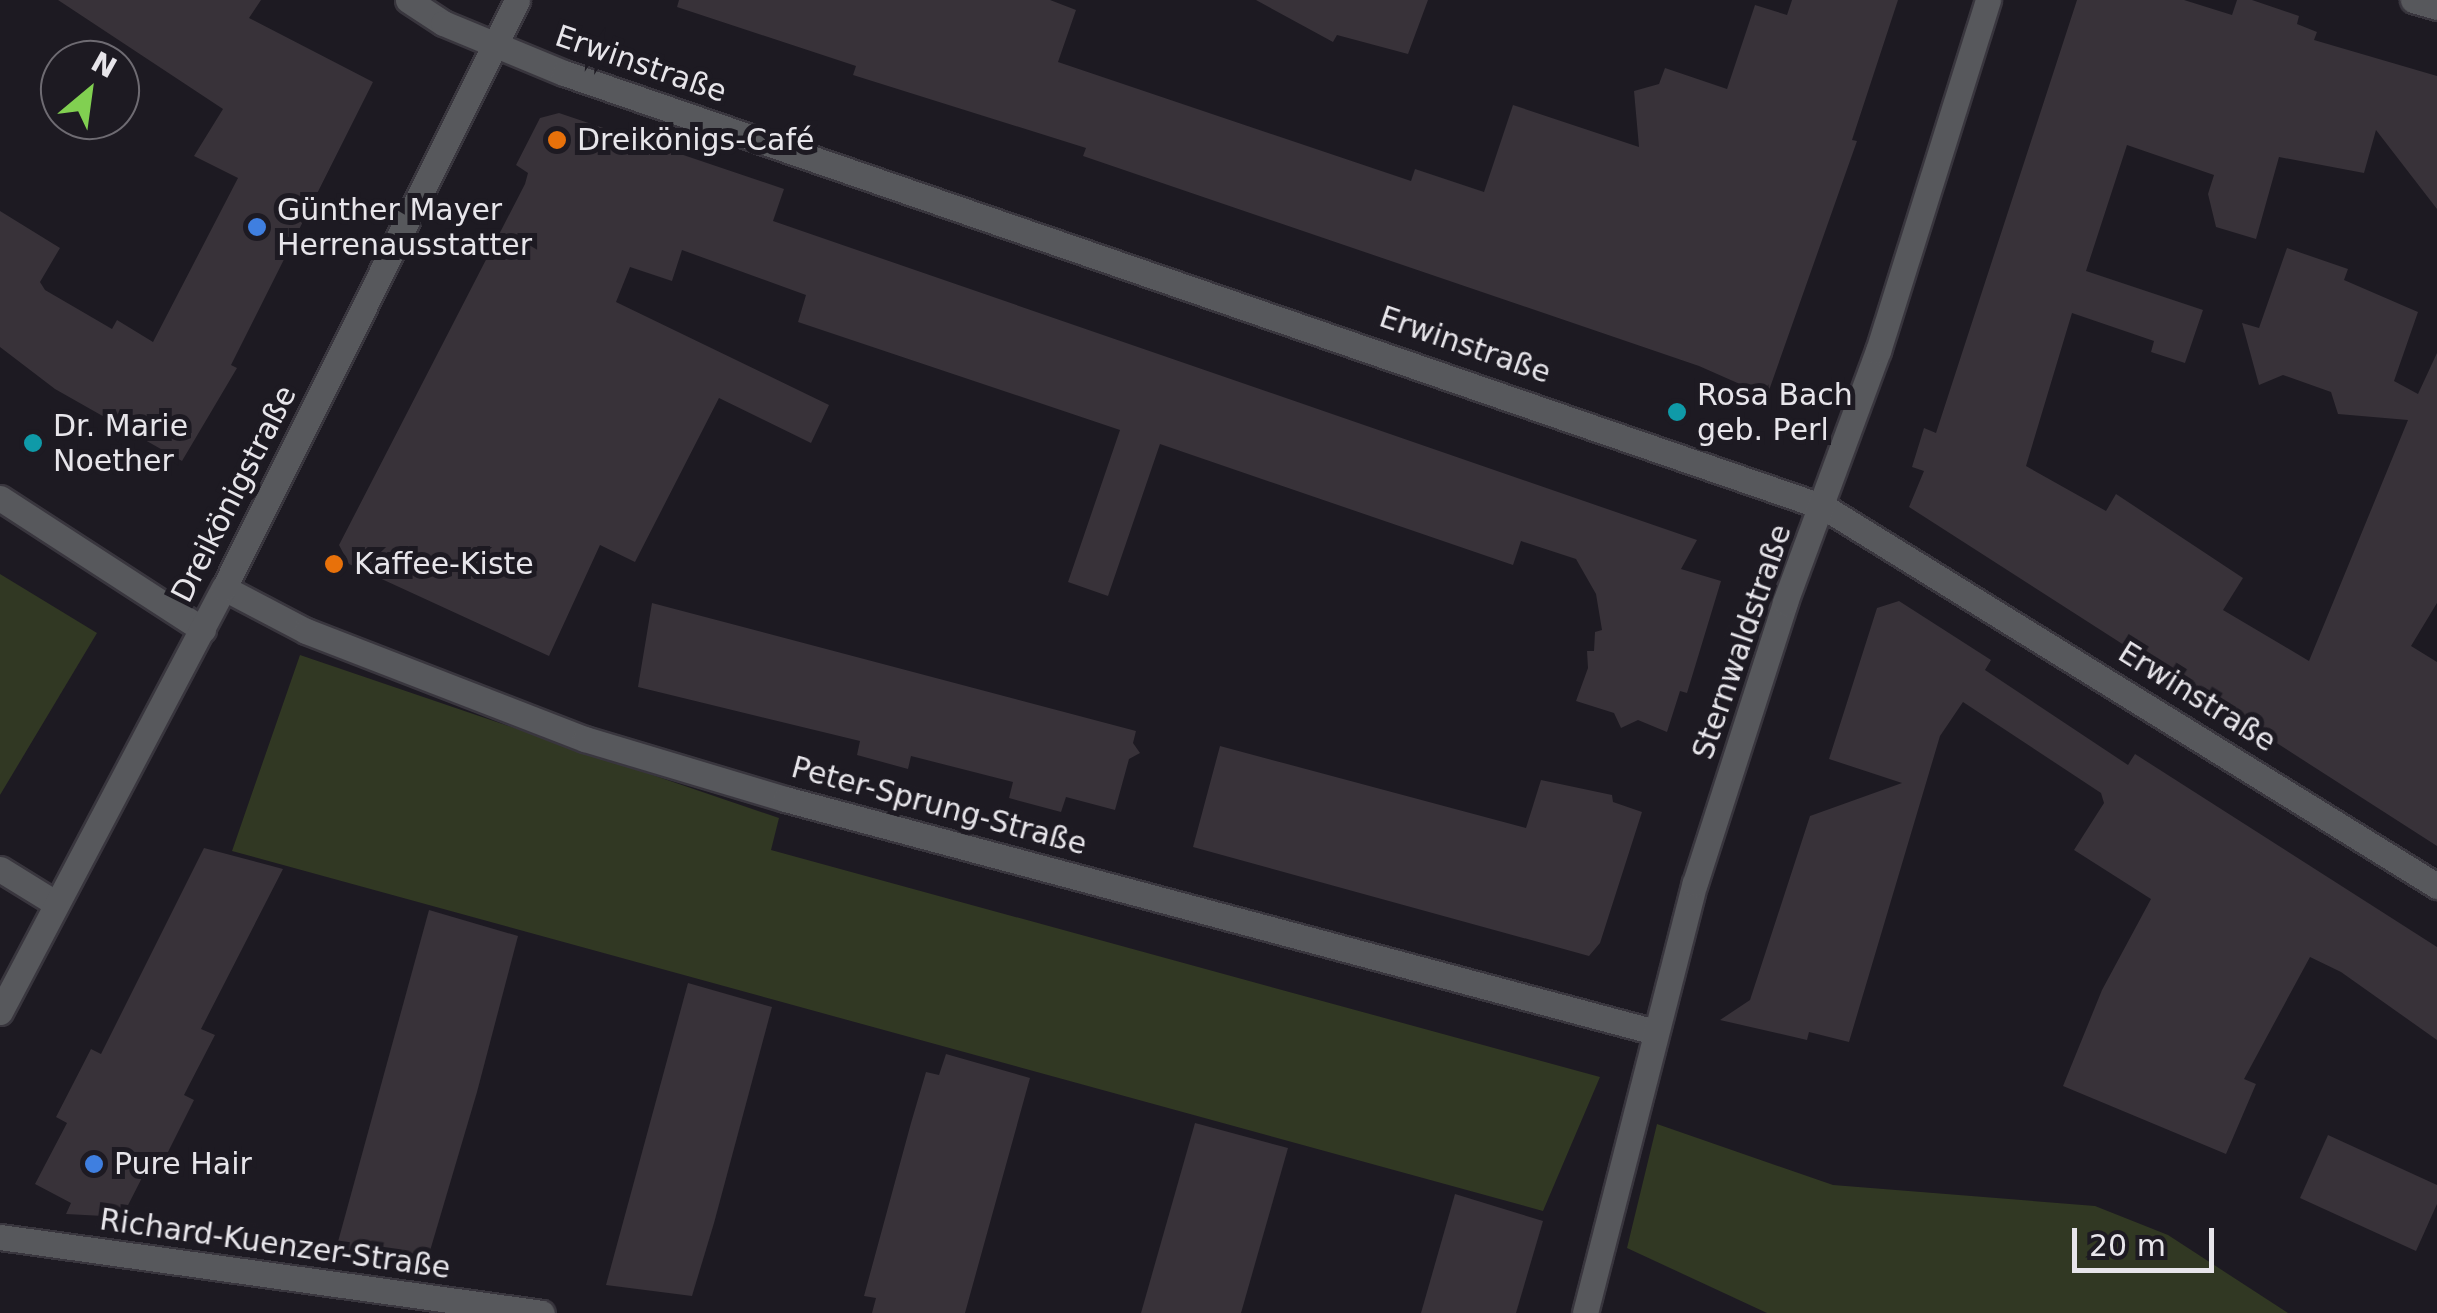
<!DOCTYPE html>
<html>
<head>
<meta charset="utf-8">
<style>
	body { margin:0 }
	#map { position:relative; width:2437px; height:1313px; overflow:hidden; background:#1d1a22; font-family:"DejaVu Sans",sans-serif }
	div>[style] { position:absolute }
	.green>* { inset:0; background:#313823 }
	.building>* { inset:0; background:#383239 }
	.roads { filter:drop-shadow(2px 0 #39363e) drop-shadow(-2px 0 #39363e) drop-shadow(0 2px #39363e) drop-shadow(0 -2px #39363e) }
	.minor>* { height:25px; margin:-12.5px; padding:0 12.5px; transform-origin:12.5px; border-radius:12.5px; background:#57585c }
	.dots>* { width:28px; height:28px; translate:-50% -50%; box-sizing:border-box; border:5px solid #1d1a22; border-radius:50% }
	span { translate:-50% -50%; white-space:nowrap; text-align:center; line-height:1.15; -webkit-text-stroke:10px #1d1a22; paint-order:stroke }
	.street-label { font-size:30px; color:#e7e5ea }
	.poi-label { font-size:30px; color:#e7e5ea }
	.left { translate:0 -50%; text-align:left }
	.north { position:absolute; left:40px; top:40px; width:100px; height:100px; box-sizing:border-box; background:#1d1a22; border:2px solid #6e6b72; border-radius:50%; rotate:29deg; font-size:28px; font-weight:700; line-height:40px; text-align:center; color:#e7e5ea }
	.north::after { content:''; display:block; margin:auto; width:35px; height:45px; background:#81d051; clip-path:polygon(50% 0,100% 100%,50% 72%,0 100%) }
	.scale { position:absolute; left:2072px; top:1228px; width:142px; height:45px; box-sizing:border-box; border:5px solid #e7e5ea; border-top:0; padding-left:12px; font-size:30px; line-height:35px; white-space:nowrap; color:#e7e5ea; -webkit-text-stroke:8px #1d1a22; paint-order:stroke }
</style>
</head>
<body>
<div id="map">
	<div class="green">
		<i style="clip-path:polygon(0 574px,97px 633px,0 795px)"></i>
		<i style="clip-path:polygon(300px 655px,779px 818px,771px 850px,1600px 1077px,1543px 1211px,232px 851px)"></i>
		<i style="clip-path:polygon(1657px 1124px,1833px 1185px,2095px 1206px,2168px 1235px,2288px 1313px,1767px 1313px,1627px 1248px)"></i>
	</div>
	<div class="building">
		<i style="clip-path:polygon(58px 0,261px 0,249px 18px,373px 82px,231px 365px,237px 368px,182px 461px,55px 389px,0 347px,0 211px,60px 248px,40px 282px,45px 290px,112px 329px,117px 320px,153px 342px,238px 178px,194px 156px,223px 109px)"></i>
		<i style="clip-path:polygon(679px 0,1050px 0,1076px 10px,1058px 62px,1411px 181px,1415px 169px,1484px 192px,1513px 105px,1639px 147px,1634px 91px,1659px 84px,1665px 68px,1727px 89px,1755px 5px,1787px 15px,1792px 0,1898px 0,1852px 140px,1857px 141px,1767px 396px,1699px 366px,1083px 156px,1086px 148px,853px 75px,856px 66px,677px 7px)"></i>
		<i style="clip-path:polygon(1256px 0,1428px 0,1408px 54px,1337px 35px,1333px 42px)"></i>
		<i style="clip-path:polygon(2077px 0,2184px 0,2232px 15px,2237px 0,2252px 0,2299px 16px,2297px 24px,2317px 32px,2314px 40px,2437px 76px,2437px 209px,2376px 130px,2364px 173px,2279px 157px,2256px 239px,2216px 227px,2208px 194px,2214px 175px,2127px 145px,2086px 271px,2203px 310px,2185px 363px,2151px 352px,2154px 341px,2072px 313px,2026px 466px,2106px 511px,2116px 494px,2243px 578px,2223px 610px,2309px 661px,2408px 420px,2338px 414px,2331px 392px,2283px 375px,2259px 385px,2242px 323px,2259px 328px,2287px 248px,2348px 269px,2344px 280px,2418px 312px,2394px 381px,2418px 394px,2437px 353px,2437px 603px,2411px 646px,2437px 662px,2437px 846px,1909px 507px,1924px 471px,1912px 467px,1924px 428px,1936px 433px)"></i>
		<i style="clip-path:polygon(559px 113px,784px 189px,773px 221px,1697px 540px,1681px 569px,1721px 581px,1687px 693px,1680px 691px,1667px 732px,1638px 720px,1621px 728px,1614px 713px,1576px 701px,1588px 668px,1587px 651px,1594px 651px,1595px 632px,1602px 630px,1596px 594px,1576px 559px,1521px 541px,1513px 565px,1160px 444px,1108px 596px,1068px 582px,1120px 430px,798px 322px,806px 295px,682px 250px,672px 281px,630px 267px,616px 302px,829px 405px,811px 443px,719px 398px,635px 562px,600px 545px,549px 656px,349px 564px,339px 545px,525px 184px,528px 173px,516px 165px,540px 118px)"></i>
		<i style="clip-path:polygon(1899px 601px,1991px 660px,1985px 670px,2128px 765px,2135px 754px,2437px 947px,2437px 1040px,2341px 972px,2310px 957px,2244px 1079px,2256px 1084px,2226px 1154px,2063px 1086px,2102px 990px,2151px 899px,2074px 850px,2104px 803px,2101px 793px,1963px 702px,1940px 736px,1849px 1042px,1809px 1032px,1807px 1040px,1720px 1020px,1750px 1000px,1810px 816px,1902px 783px,1829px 759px,1877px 608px)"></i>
		<i style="clip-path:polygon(652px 603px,1136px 731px,1133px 743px,1140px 753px,1129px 759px,1115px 810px,1066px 797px,1061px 812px,1009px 798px,1013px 782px,911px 756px,908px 769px,857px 755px,860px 741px,638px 687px)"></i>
		<i style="clip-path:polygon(1220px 746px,1526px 828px,1541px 780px,1612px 795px,1613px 802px,1642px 812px,1600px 943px,1589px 956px,1193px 847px)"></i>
		<i style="clip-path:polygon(204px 848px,283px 869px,201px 1029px,215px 1035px,184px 1095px,194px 1100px,159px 1170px,149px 1164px,122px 1217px,66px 1214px,71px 1203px,35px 1184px,67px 1123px,56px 1117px,91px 1049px,101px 1054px)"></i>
		<i style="clip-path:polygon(429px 910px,518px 936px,477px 1092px,427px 1261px,336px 1249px)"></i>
		<i style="clip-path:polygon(688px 983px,772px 1007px,714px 1223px,692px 1296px,606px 1285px)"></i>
		<i style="clip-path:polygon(946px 1054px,1030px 1078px,965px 1313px,872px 1313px,876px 1298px,864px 1296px,911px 1123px,926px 1072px,939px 1075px)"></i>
		<i style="clip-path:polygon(1195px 1123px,1288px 1148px,1241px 1313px,1141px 1313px)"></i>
		<i style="clip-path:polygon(2328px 1135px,2437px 1185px,2437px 1204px,2416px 1251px,2300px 1198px)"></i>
		<i style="clip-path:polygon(1455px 1194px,1543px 1221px,1516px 1313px,1421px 1313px)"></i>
	</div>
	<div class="roads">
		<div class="minor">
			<i style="left:408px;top:0;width:42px;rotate:33.3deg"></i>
			<i style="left:443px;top:23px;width:131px;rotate:22.5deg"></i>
			<i style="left:564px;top:73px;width:1333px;rotate:19.01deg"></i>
			<i style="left:1824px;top:507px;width:721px;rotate:31.73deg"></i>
			<i style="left:2413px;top:0;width:25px;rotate:16deg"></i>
			<i style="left:0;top:498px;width:242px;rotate:33deg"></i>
			<i style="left:224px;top:588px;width:93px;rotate:27.7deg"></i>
			<i style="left:306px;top:631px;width:299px;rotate:21.2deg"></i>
			<i style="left:585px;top:739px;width:209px;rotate:16.7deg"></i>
			<i style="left:785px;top:799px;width:901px;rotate:14.99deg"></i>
			<i style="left:0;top:869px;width:65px;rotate:31.7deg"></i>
			<i style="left:0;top:1012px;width:480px;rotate:-62.2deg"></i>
			<i style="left:224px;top:588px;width:657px;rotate:-63.51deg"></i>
			<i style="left:0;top:1237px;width:547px;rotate:7.98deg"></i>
			<i style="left:1585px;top:1313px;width:444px;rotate:-75.7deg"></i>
			<i style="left:1695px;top:883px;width:295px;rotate:-72.2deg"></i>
			<i style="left:1785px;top:602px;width:268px;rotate:-69.7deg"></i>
			<i style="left:1878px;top:351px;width:368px;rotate:-72.6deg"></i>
		</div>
	</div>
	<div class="dots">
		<i style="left:557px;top:140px;background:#e8710a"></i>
		<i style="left:257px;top:227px;background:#3f7fe0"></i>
		<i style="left:1677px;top:412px;background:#0f9aa8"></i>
		<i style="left:33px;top:443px;background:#0f9aa8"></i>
		<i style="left:334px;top:564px;background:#e8710a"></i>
		<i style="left:94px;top:1164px;background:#3f7fe0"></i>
	</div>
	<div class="street-label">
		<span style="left:641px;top:64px;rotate:19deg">Erwinstraße</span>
		<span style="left:1465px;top:345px;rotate:19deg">Erwinstraße</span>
		<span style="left:234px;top:494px;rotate:-63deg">Dreikönigstraße</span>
		<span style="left:1742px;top:642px;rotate:-71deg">Sternwaldstraße</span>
		<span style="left:2197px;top:697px;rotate:32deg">Erwinstraße</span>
		<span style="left:939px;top:806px;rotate:15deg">Peter-Sprung-Straße</span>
		<span style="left:275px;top:1244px;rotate:8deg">Richard-Kuenzer-Straße</span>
	</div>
	<div class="poi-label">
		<span class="left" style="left:577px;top:140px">Dreikönigs-Café</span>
		<span class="left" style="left:277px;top:227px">Günther Mayer<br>Herrenausstatter</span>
		<span class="left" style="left:1697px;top:412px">Rosa Bach<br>geb. Perl</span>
		<span class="left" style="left:53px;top:443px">Dr. Marie<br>Noether</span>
		<span class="left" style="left:354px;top:564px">Kaffee-Kiste</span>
		<span class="left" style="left:114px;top:1164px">Pure Hair</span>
	</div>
	<div class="north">N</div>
	<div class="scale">20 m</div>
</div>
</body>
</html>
